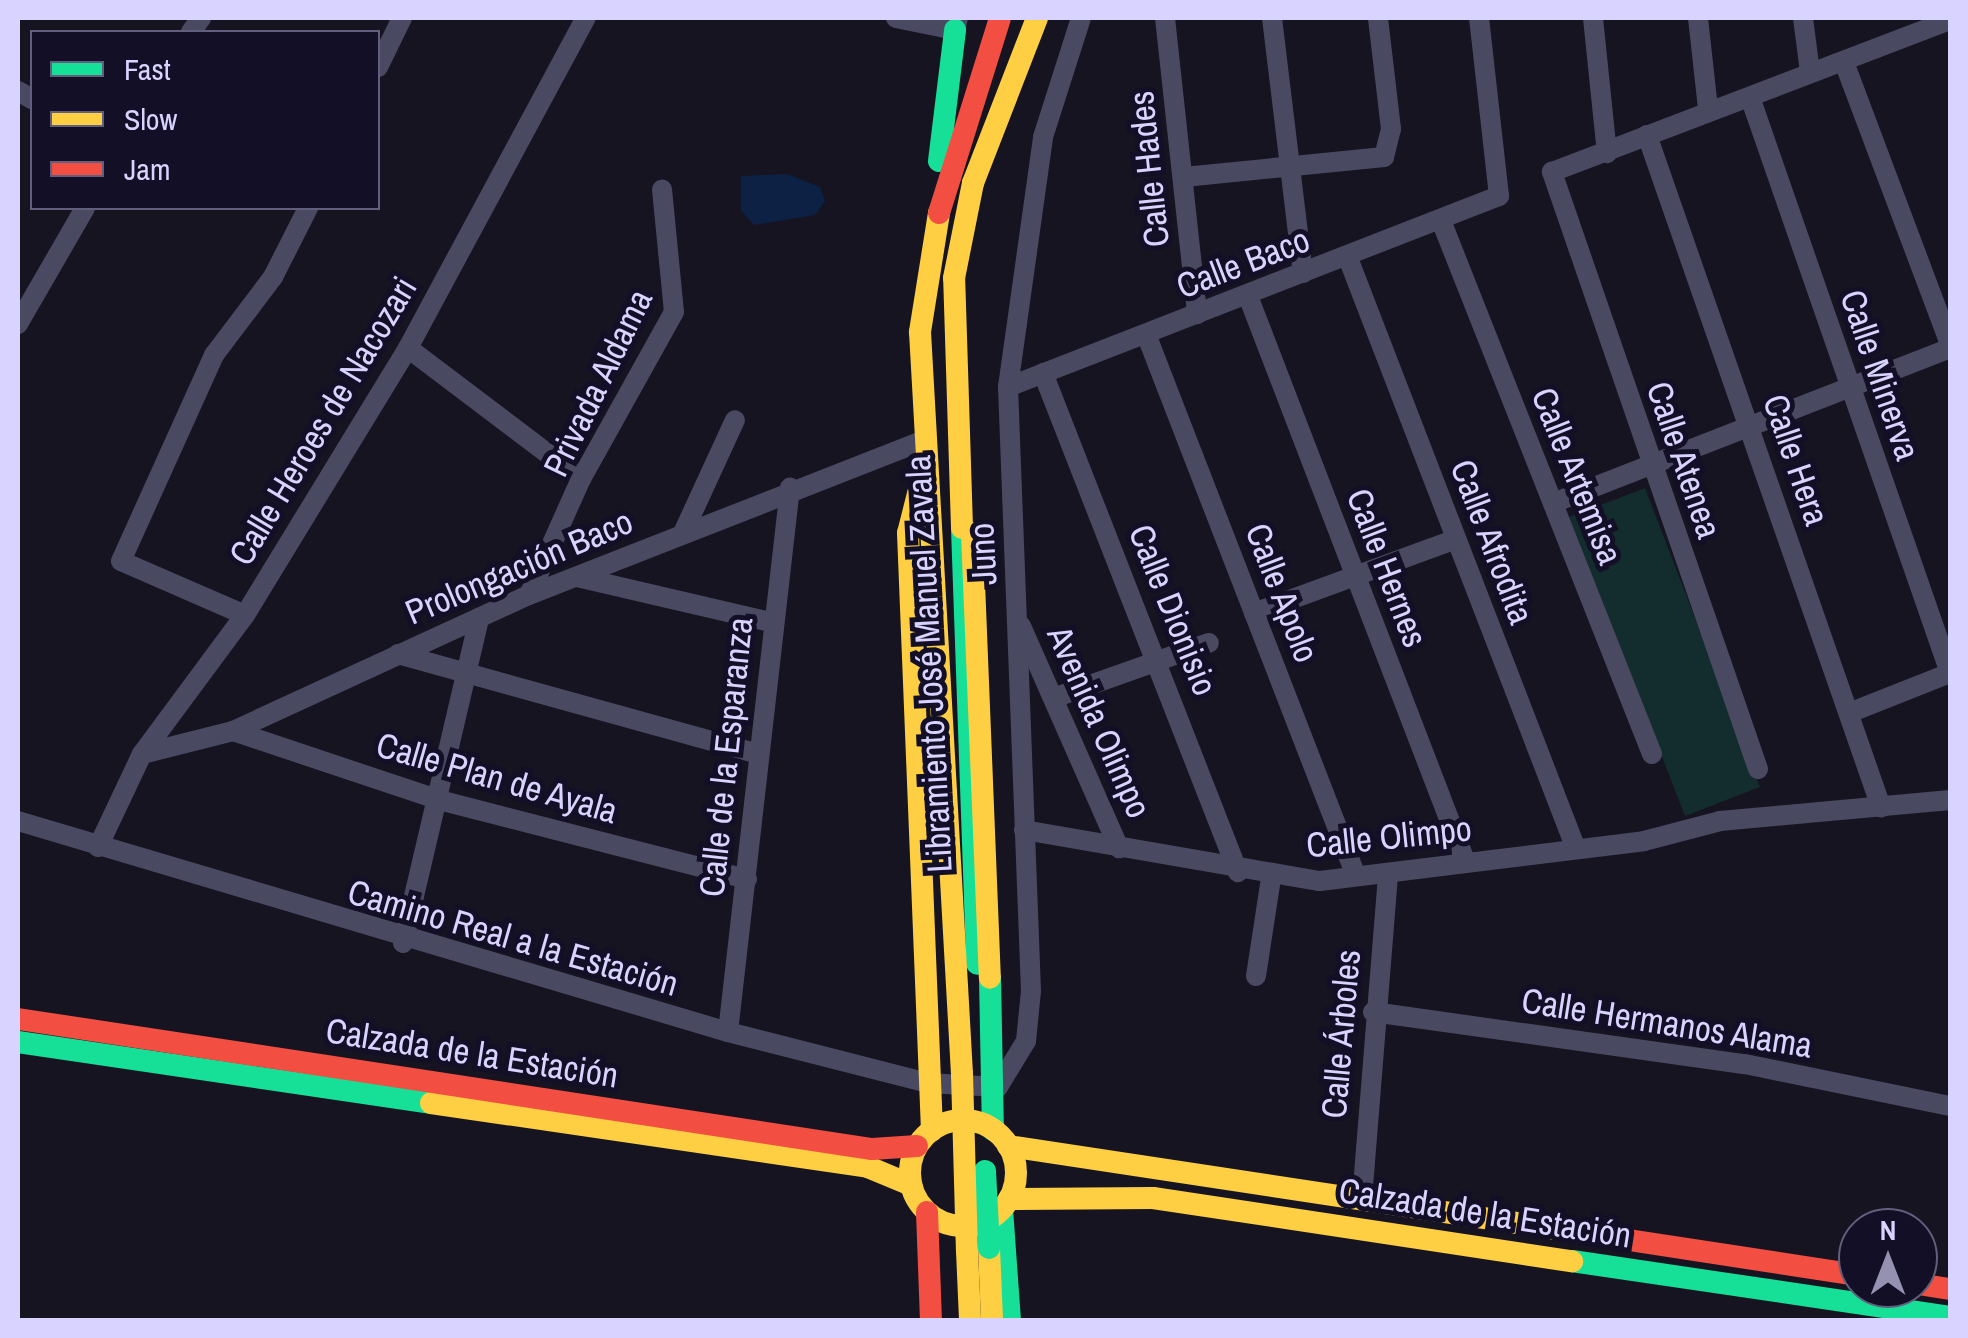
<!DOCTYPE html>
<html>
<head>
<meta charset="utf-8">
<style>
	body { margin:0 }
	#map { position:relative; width:1968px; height:1338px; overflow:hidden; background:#161421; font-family:"Archivo Narrow",sans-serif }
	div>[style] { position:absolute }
	.green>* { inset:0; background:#132c2d }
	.water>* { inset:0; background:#0d2144 }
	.street>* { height:20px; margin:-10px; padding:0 10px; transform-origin:10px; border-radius:10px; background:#4a4962 }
	.fast>* { height:22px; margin:-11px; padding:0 11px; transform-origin:11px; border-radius:11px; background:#16e098 }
	.slow>* { height:22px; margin:-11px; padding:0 11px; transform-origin:11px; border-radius:11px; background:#ffcf43 }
	.slow>.ring { margin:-11px; padding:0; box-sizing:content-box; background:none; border:22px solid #ffcf43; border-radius:50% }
	.jam>* { height:22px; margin:-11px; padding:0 11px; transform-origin:11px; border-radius:11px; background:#f24e42 }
	.fast-bridge>* { height:22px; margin:-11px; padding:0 11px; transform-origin:11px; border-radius:11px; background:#16e098 }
	.slow-bridge>* { height:22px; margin:-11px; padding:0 11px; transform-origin:11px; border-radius:11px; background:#ffcf43 }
	span { translate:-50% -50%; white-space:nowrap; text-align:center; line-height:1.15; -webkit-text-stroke:10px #130f26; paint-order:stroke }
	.street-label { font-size:35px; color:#d9d4ff }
	.frame { position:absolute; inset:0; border:20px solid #d9d4ff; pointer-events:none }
	.legend { position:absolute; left:30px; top:30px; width:350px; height:180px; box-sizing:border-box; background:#130f26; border:2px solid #625e7d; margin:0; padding:12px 18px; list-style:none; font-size:30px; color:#d9d4ff }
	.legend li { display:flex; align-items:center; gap:20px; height:50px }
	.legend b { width:50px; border:2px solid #625e7d }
	.north { position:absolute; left:1838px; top:1208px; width:100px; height:100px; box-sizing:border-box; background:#130f26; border:2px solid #625e7d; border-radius:50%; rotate:0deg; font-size:28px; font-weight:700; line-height:40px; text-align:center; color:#d9d4ff }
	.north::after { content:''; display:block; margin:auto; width:35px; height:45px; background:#9591b1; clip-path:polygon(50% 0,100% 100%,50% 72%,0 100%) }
</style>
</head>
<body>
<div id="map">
	<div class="green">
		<i style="clip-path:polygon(1645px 488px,1760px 787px,1685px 816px,1569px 517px)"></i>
	</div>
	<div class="water">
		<i style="clip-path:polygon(787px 174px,820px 187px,825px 201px,815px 215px,754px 225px,741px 211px,741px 176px)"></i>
	</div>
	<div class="street">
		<i style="left:896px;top:18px;width:60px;rotate:11.5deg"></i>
		<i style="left:955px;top:30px;width:12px;rotate:-76deg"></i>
		<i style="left:1165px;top:18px;width:298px;rotate:83.8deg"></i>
		<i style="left:1272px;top:18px;width:257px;rotate:83.1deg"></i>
		<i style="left:1593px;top:18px;width:136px;rotate:84.1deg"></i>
		<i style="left:1698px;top:18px;width:91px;rotate:83.7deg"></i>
		<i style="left:1803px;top:18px;width:54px;rotate:82.6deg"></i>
		<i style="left:191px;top:32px;width:17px;rotate:-54deg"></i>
		<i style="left:1844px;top:62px;width:301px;rotate:69.4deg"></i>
		<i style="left:378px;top:67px;width:55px;rotate:-63.9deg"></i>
		<i style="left:18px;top:91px;width:16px;rotate:30deg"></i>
		<i style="left:1750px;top:97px;width:610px;rotate:70.85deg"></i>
		<i style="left:1950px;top:673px;width:109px;rotate:158.4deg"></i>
		<i style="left:1647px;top:135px;width:712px;rotate:70.8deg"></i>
		<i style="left:1184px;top:177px;width:201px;rotate:-5.7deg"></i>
		<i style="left:1384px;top:157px;width:29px;rotate:-76deg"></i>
		<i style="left:1391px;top:129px;width:112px;rotate:-96.7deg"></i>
		<i style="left:1442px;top:223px;width:571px;rotate:68.42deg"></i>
		<i style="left:1348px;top:258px;width:633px;rotate:68.9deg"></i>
		<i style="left:1248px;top:296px;width:607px;rotate:68.97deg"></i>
		<i style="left:18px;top:324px;width:134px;rotate:-60deg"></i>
		<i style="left:1146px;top:334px;width:581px;rotate:68.82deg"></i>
		<i style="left:408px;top:348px;width:217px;rotate:37.1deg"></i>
		<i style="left:1043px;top:373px;width:536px;rotate:68.66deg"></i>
		<i style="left:1008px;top:387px;width:527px;rotate:-21.26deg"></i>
		<i style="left:1499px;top:196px;width:179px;rotate:-96.4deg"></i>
		<i style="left:1553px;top:503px;width:426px;rotate:-21.3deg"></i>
		<i style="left:683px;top:533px;width:124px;rotate:-65.3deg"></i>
		<i style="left:577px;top:577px;width:199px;rotate:13.1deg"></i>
		<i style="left:529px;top:595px;width:127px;rotate:-65.9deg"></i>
		<i style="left:581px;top:479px;width:191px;rotate:-60.9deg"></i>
		<i style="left:674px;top:312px;width:123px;rotate:-95.6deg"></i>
		<i style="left:1254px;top:613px;width:215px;rotate:-20.1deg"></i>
		<i style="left:245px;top:615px;width:135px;rotate:-156.5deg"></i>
		<i style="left:121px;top:561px;width:226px;rotate:-65.7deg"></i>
		<i style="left:214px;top:355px;width:98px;rotate:-52.9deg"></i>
		<i style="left:273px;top:277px;width:77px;rotate:-63.1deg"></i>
		<i style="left:1021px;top:626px;width:243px;rotate:66.2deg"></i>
		<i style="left:398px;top:654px;width:370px;rotate:15.5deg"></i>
		<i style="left:1059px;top:696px;width:159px;rotate:-19.5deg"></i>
		<i style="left:233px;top:731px;width:217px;rotate:18.5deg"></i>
		<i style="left:439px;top:800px;width:318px;rotate:14.4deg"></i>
		<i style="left:142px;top:754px;width:94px;rotate:-14.2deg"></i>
		<i style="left:233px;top:731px;width:326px;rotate:-24.7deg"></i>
		<i style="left:529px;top:595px;width:424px;rotate:-21.4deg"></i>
		<i style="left:1758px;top:769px;width:632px;rotate:-109.04deg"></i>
		<i style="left:1552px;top:172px;width:426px;rotate:-20.9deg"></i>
		<i style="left:18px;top:821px;width:741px;rotate:16.55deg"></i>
		<i style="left:728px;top:1032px;width:206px;rotate:14.3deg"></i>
		<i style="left:928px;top:1083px;width:70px;rotate:3.3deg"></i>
		<i style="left:998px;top:1087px;width:54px;rotate:-58.7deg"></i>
		<i style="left:1026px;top:1041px;width:50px;rotate:-84.3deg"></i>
		<i style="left:1031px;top:991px;width:604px;rotate:-92.18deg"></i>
		<i style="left:1008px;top:387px;width:252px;rotate:-82deg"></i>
		<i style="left:1043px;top:137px;width:125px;rotate:-72.3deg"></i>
		<i style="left:1024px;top:830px;width:300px;rotate:9.8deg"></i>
		<i style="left:1320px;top:881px;width:326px;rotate:-7deg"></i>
		<i style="left:1644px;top:841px;width:79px;rotate:-14.7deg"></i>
		<i style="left:1720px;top:821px;width:231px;rotate:-5.2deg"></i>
		<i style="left:98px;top:847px;width:103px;rotate:-64.7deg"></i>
		<i style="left:142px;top:754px;width:173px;rotate:-53.5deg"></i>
		<i style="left:245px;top:615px;width:313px;rotate:-58.6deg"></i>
		<i style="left:408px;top:348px;width:375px;rotate:-61.7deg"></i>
		<i style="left:403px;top:943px;width:334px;rotate:-76.8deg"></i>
		<i style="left:1256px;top:976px;width:99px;rotate:-81.3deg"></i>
		<i style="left:1373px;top:1012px;width:376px;rotate:8deg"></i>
		<i style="left:1745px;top:1064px;width:209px;rotate:11.6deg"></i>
		<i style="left:728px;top:1032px;width:548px;rotate:-83.5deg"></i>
		<i style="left:1362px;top:1199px;width:325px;rotate:-85.4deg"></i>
	</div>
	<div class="fast">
		<i style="left:939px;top:161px;width:132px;rotate:-83deg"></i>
		<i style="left:962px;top:528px;width:436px;rotate:88deg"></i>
		<i style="left:990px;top:978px;width:152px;rotate:88.9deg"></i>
		<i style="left:18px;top:1042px;width:417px;rotate:8.4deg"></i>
		<i style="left:1002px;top:1209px;width:111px;rotate:85.9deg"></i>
		<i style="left:1572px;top:1261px;width:382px;rotate:8.4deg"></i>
	</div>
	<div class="slow">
		<i style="left:939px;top:213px;width:121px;rotate:99.1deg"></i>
		<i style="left:920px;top:332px;width:743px;rotate:86.76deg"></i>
		<i style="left:925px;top:466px;width:69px;rotate:104.2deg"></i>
		<i style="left:908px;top:533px;width:598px;rotate:87.7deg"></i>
		<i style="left:962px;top:528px;width:250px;rotate:-91.8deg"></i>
		<i style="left:954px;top:278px;width:97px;rotate:-78.7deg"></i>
		<i style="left:973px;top:183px;width:177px;rotate:-68.8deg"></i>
		<i style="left:972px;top:533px;width:445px;rotate:87.7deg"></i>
		<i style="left:431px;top:1103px;width:442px;rotate:8.3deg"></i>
		<i style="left:868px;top:1167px;width:47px;rotate:22.7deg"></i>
		<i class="ring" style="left:910px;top:1120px;width:84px;height:84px"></i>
		<i style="left:1008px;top:1146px;width:595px;rotate:8.61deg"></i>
		<i style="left:1009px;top:1199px;width:144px;rotate:-0.4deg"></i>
		<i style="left:1153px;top:1198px;width:424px;rotate:8.6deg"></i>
		<i style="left:989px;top:1248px;width:72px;rotate:87.6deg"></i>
		<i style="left:967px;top:1251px;width:69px;rotate:87.5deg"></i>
	</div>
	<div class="jam">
		<i style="left:939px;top:213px;width:204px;rotate:-72.6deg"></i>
		<i style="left:18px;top:1019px;width:864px;rotate:8.66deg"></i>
		<i style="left:872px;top:1149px;width:45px;rotate:-3.8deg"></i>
		<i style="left:927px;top:1212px;width:108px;rotate:87.9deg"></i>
		<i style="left:1596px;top:1235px;width:265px;rotate:8.7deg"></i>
		<i style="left:1918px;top:1284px;width:32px;rotate:9deg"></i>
	</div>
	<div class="fast-bridge">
		<i style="left:985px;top:1171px;width:77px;rotate:87deg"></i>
	</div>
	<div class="slow-bridge">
		<i style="left:962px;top:1074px;width:177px;rotate:88.4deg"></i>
	</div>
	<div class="street-label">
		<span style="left:1149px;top:169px;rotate:-96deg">Calle Hades</span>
		<span style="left:1243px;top:263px;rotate:-21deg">Calle Baco</span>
		<span style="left:1880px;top:375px;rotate:71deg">Calle Minerva</span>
		<span style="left:598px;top:383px;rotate:-64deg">Privada Aldama</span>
		<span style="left:323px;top:421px;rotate:-59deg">Calle Heroes de Nacozari</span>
		<span style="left:1684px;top:460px;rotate:71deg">Calle Atenea</span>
		<span style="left:1796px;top:460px;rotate:71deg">Calle Hera</span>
		<span style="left:1577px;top:476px;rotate:68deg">Calle Artemisa</span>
		<span style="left:1492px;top:542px;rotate:69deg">Calle Afrodita</span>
		<span style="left:983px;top:554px;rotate:-93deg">Juno</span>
		<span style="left:519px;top:567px;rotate:-23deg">Prolongación Baco</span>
		<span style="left:1387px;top:568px;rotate:69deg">Calle Hernes</span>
		<span style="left:1282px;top:593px;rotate:69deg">Calle Apolo</span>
		<span style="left:1173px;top:610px;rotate:68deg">Calle Dionisio</span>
		<span style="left:929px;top:664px;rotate:-93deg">Libramiento José Manuel Zavala</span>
		<span style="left:1099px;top:722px;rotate:66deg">Avenida Olimpo</span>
		<span style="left:726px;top:757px;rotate:-84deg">Calle de la Esparanza</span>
		<span style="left:497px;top:778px;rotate:16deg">Calle Plan de Ayala</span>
		<span style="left:1389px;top:837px;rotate:-6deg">Calle Olimpo</span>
		<span style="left:513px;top:938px;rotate:16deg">Camino Real a la Estación</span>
		<span style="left:1667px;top:1023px;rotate:9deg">Calle Hermanos Alama</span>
		<span style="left:1341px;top:1034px;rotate:-85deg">Calle Árboles</span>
		<span style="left:472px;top:1053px;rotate:9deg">Calzada de la Estación</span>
		<span style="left:1485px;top:1213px;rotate:9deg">Calzada de la Estación</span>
	</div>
	<div class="frame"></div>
	<ul class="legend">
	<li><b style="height:12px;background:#16e098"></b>Fast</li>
	<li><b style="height:12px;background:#ffcf43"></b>Slow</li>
	<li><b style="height:12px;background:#f24e42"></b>Jam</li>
	</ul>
	<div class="north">N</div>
</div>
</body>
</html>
